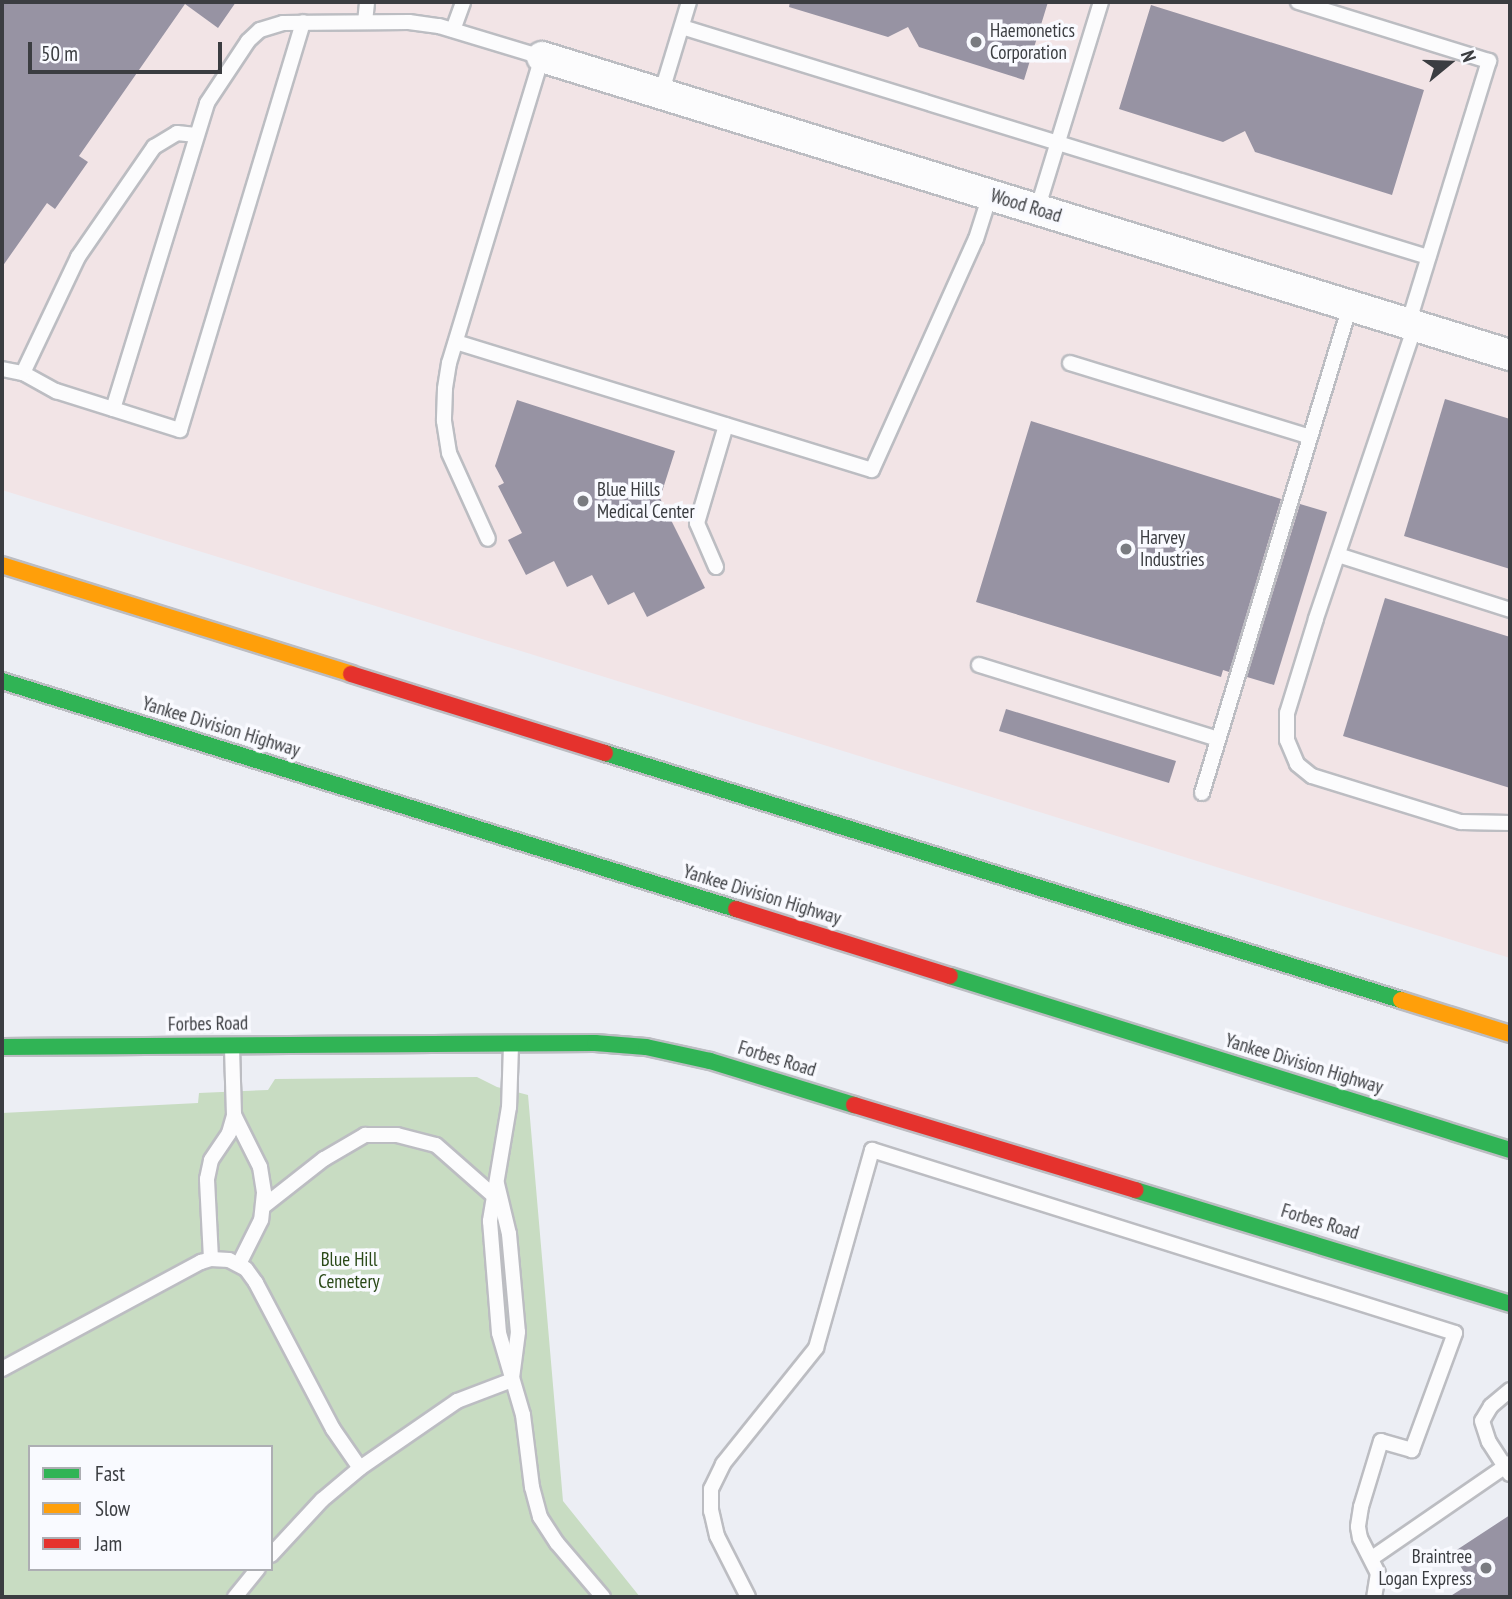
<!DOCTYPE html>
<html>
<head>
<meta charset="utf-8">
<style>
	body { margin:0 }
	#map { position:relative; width:1512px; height:1599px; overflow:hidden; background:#eceef4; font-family:"PT Sans Narrow",sans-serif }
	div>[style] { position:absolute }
	.commercial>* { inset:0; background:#f2e4e6 }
	.green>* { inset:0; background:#c8dcc2 }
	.building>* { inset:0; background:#9793a3 }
	.roads { filter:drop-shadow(2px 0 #bcbdc2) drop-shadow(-2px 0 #bcbdc2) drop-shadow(0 2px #bcbdc2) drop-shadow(0 -2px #bcbdc2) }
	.lane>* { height:14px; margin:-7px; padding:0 7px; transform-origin:7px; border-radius:7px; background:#fcfcfd }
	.street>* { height:30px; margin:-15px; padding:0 15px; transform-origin:15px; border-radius:15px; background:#fcfcfd }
	.fast>* { height:16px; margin:-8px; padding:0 8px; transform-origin:8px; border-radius:8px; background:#30b455 }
	.slow>* { height:16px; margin:-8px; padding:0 8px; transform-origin:8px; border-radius:8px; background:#ff9f0a }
	.jam>* { height:16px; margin:-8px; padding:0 8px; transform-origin:8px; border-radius:8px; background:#e5322d }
	.dots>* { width:19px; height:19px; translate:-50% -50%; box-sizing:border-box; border:4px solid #f9faff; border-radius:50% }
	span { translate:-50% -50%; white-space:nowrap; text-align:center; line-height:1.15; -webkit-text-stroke:7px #f9faff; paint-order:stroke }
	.poi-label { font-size:19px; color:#3b3d41 }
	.left { translate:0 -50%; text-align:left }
	.right { translate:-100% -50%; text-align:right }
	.street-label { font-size:19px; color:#3b3d41 }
	.park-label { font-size:19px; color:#2a4918 }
	.frame { position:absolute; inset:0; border:4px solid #3b3d41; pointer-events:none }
	.legend { position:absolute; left:28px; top:1445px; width:245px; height:126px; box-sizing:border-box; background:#f9faff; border:2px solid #adaeb3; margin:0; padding:9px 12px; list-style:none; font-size:21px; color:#3b3d41 }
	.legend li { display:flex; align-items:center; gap:14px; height:35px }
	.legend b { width:35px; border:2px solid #adaeb3 }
	.north { position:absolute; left:1414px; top:28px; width:70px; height:70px; -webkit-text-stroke:5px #f9faff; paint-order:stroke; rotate:71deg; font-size:19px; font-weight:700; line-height:28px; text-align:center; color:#3b3d41 }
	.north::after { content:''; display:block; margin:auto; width:24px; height:32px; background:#3b3d41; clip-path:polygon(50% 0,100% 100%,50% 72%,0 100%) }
	.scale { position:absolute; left:28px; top:42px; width:194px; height:32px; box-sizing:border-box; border:4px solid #3b3d41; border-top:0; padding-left:9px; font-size:21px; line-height:24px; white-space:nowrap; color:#3b3d41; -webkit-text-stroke:5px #f9faff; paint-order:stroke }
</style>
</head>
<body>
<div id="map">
	<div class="commercial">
		<i style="clip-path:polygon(2px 2px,1510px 2px,1510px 958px,2px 490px)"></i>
	</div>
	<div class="green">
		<i style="clip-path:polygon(evenodd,477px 1077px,497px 1087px,528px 1095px,563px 1501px,640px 1597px,2px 1597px,2px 1113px,198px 1103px,199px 1093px,268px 1090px,275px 1079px,477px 1077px,30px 1447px,271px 1447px,271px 1569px,30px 1569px,30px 1447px)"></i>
	</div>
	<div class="building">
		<i style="clip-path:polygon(2px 2px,236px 2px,218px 28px,185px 4px,79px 156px,88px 162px,55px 209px,47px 203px,2px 267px)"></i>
		<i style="clip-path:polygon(790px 2px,1048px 2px,1024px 80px,919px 47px,908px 27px,888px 37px,789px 7px)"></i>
		<i style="clip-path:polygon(1151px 5px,1424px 90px,1392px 195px,1255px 152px,1245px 131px,1223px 142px,1119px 109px)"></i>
		<i style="clip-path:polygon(1445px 399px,1510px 419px,1510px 569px,1404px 536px)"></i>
		<i style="clip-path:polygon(517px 400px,675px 451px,660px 498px,705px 588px,647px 617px,634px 592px,608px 605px,592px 575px,567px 587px,554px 561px,526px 575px,508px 540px,522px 533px,498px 486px,504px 483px,495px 466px)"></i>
		<i style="clip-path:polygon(1031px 421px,1281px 499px,1229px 672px,1223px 670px,1221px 677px,976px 602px)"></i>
		<i style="clip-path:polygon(1300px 504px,1327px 512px,1274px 685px,1247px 677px)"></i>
		<i style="clip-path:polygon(1385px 598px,1510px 637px,1510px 788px,1343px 736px)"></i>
		<i style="clip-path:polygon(1006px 709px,1176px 761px,1169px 783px,999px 731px)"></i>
		<i style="clip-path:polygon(1510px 1515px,1510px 1597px,1449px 1597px,1471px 1583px,1452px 1553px)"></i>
	</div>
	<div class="roads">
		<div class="lane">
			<i style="left:1298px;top:2px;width:200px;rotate:17.2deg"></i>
			<i style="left:1489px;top:61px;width:275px;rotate:107.1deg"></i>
			<i style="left:365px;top:22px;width:20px;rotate:-84deg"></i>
			<i style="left:682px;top:27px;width:781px;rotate:17.14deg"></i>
			<i style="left:453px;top:30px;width:30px;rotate:-70deg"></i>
			<i style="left:661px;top:94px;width:96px;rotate:-73.1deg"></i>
			<i style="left:1037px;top:210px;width:218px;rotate:-72.9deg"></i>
			<i style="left:1415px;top:326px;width:309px;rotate:108.7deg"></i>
			<i style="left:1316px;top:619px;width:98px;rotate:107.1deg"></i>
			<i style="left:1287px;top:713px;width:27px;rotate:90deg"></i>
			<i style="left:1287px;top:740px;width:26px;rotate:67deg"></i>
			<i style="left:1297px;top:764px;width:19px;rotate:39deg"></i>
			<i style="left:1312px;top:776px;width:156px;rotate:17.2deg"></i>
			<i style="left:1461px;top:822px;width:49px;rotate:1.2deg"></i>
			<i style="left:456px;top:342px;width:435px;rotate:17.1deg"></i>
			<i style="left:872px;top:470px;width:253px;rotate:-65.8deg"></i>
			<i style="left:976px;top:239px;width:46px;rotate:-72.3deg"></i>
			<i style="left:1070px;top:363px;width:251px;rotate:17.1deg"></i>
			<i style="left:2px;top:369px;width:21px;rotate:11deg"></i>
			<i style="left:23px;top:373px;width:38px;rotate:29deg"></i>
			<i style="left:56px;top:391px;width:130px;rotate:17.5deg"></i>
			<i style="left:180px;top:430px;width:426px;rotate:-73.2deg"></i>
			<i style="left:23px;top:373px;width:128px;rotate:-64.6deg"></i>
			<i style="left:78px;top:257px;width:134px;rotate:-55.4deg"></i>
			<i style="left:154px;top:147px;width:27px;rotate:-31deg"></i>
			<i style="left:177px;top:133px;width:19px;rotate:6deg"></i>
			<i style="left:113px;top:409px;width:320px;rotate:-72.9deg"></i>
			<i style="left:207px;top:103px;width:74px;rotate:-56.5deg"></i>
			<i style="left:248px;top:41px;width:16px;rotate:-43deg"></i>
			<i style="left:260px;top:30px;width:24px;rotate:-17deg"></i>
			<i style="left:283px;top:23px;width:126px;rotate:-0.5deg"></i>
			<i style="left:409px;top:22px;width:30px;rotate:8deg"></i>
			<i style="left:439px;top:26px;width:108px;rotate:16.8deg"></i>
			<i style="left:542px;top:57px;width:320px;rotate:106.9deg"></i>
			<i style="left:449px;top:363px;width:26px;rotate:99deg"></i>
			<i style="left:445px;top:389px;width:32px;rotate:92deg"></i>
			<i style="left:444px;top:421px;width:32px;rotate:81deg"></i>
			<i style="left:449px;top:453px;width:94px;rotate:65.6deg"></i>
			<i style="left:1338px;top:555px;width:181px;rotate:17.7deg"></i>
			<i style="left:716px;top:567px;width:48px;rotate:-113.4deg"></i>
			<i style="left:697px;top:523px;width:102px;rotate:-73.5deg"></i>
			<i style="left:979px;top:665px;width:250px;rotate:17.2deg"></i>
			<i style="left:1202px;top:793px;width:509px;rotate:-73.1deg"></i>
			<i style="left:511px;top:1045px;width:62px;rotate:91.8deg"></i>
			<i style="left:509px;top:1107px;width:116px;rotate:99.5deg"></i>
			<i style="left:490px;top:1221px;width:112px;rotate:85.4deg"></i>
			<i style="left:499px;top:1333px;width:85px;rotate:73.7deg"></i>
			<i style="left:523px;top:1415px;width:73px;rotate:82.9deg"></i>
			<i style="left:532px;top:1487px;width:31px;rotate:75deg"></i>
			<i style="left:540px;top:1517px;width:31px;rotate:57deg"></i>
			<i style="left:557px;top:1543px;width:71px;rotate:49.6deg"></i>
			<i style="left:234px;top:1115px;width:58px;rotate:63.4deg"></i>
			<i style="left:260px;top:1167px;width:26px;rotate:81deg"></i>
			<i style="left:264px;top:1193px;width:27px;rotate:96deg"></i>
			<i style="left:261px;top:1220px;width:49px;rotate:116.6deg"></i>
			<i style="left:497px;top:1184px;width:51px;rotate:76.5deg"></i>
			<i style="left:509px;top:1234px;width:98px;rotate:84.8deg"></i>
			<i style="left:518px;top:1332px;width:46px;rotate:97.4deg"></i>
			<i style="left:264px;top:1206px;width:76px;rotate:-38.1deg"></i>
			<i style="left:324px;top:1159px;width:48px;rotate:-30.3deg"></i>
			<i style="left:365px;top:1135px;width:32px"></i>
			<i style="left:397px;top:1135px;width:40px;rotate:14.4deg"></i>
			<i style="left:436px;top:1145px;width:76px;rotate:41.3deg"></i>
			<i style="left:211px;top:1259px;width:80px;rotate:-92.9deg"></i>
			<i style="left:207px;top:1179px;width:19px;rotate:-78deg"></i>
			<i style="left:211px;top:1160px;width:32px;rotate:-56deg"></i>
			<i style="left:229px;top:1133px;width:19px;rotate:-74deg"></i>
			<i style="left:234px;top:1115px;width:69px;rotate:-91.7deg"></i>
			<i style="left:2px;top:1369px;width:226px;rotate:-28.3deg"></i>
			<i style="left:201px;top:1262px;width:10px;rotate:-17deg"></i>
			<i style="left:211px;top:1259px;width:18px;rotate:3deg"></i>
			<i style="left:229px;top:1260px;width:19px;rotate:28deg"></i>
			<i style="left:246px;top:1269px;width:17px;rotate:54deg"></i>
			<i style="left:256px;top:1283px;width:165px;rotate:62.2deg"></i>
			<i style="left:333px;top:1429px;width:47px;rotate:55.3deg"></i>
			<i style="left:1510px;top:1390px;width:25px;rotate:140deg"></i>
			<i style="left:1491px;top:1406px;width:17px;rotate:121deg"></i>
			<i style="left:1482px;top:1421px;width:22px;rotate:72deg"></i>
			<i style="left:1489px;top:1442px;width:38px;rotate:57deg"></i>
			<i style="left:271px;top:1555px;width:75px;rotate:-47.2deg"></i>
			<i style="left:322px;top:1500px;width:50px;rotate:-40.1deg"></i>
			<i style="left:360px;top:1468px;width:118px;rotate:-34.6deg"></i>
			<i style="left:457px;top:1401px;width:59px;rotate:-20.9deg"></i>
			<i style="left:1372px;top:1558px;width:168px;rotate:-34.5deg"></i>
			<i style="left:235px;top:1597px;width:36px;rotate:-51deg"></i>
			<i style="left:748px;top:1597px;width:68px;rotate:-116.9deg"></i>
			<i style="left:717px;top:1536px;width:26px;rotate:-103deg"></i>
			<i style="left:711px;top:1511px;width:22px;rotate:-90deg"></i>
			<i style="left:711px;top:1489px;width:28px;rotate:-64deg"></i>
			<i style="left:723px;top:1464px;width:149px;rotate:-51.3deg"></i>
			<i style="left:816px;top:1348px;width:206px;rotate:-74.2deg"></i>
			<i style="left:872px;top:1150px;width:611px;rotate:17.43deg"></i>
			<i style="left:1455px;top:1333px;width:125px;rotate:110.2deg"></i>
			<i style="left:1412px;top:1450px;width:32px;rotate:-164deg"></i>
			<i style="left:1381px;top:1441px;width:69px;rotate:106.9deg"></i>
			<i style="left:1361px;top:1507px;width:20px;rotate:99deg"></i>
			<i style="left:1358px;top:1527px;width:11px;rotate:80deg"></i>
			<i style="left:1360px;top:1538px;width:39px;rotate:63deg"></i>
			<i style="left:1378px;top:1573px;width:24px;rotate:99deg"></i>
		</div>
		<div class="street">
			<i style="left:542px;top:57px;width:1013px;rotate:17.11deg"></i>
		</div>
		<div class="fast">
			<i style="left:2px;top:681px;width:769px;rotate:17.26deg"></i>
			<i style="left:605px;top:753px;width:833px;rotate:17.24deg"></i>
			<i style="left:950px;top:976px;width:586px;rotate:17.26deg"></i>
			<i style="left:2px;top:1047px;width:593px;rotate:-0.39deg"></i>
			<i style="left:595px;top:1043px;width:51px;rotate:4.5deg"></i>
			<i style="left:646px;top:1047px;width:66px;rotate:12.3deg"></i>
			<i style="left:710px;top:1061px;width:151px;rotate:17deg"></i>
			<i style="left:1135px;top:1190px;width:392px;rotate:16.9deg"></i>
		</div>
		<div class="slow">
			<i style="left:2px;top:565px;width:366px;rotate:17.3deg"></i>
			<i style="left:1401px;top:1000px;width:114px;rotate:17.3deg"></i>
		</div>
		<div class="jam">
			<i style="left:351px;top:674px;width:266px;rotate:17.3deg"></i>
			<i style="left:736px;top:909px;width:224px;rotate:17.4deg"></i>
			<i style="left:854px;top:1105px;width:294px;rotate:16.8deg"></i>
		</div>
	</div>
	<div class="dots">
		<i style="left:976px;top:42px;background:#797b80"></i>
		<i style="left:583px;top:501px;background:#797b80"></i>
		<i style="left:1126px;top:549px;background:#797b80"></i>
		<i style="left:1486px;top:1568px;background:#797b80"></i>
	</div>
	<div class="poi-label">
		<span class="left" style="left:990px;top:42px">Haemonetics<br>Corporation</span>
		<span class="left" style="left:597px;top:501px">Blue Hills<br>Medical Center</span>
		<span class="left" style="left:1140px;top:549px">Harvey<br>Industries</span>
		<span class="right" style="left:1472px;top:1568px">Braintree<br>Logan Express</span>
	</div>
	<div class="street-label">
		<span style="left:1026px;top:206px;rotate:17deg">Wood Road</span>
		<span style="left:221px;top:727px;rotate:17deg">Yankee Division Highway</span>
		<span style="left:762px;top:895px;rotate:17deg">Yankee Division Highway</span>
		<span style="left:208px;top:1024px;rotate:-1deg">Forbes Road</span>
		<span style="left:777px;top:1059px;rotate:17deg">Forbes Road</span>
		<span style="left:1304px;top:1064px;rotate:17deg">Yankee Division Highway</span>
		<span style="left:1320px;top:1222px;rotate:17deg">Forbes Road</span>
	</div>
	<div class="park-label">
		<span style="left:349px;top:1271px">Blue Hill<br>Cemetery</span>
	</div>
	<div class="frame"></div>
	<ul class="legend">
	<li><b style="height:9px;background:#30b455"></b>Fast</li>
	<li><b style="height:9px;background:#ff9f0a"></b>Slow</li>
	<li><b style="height:9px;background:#e5322d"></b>Jam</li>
	</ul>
	<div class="north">N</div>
	<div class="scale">50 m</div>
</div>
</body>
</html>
